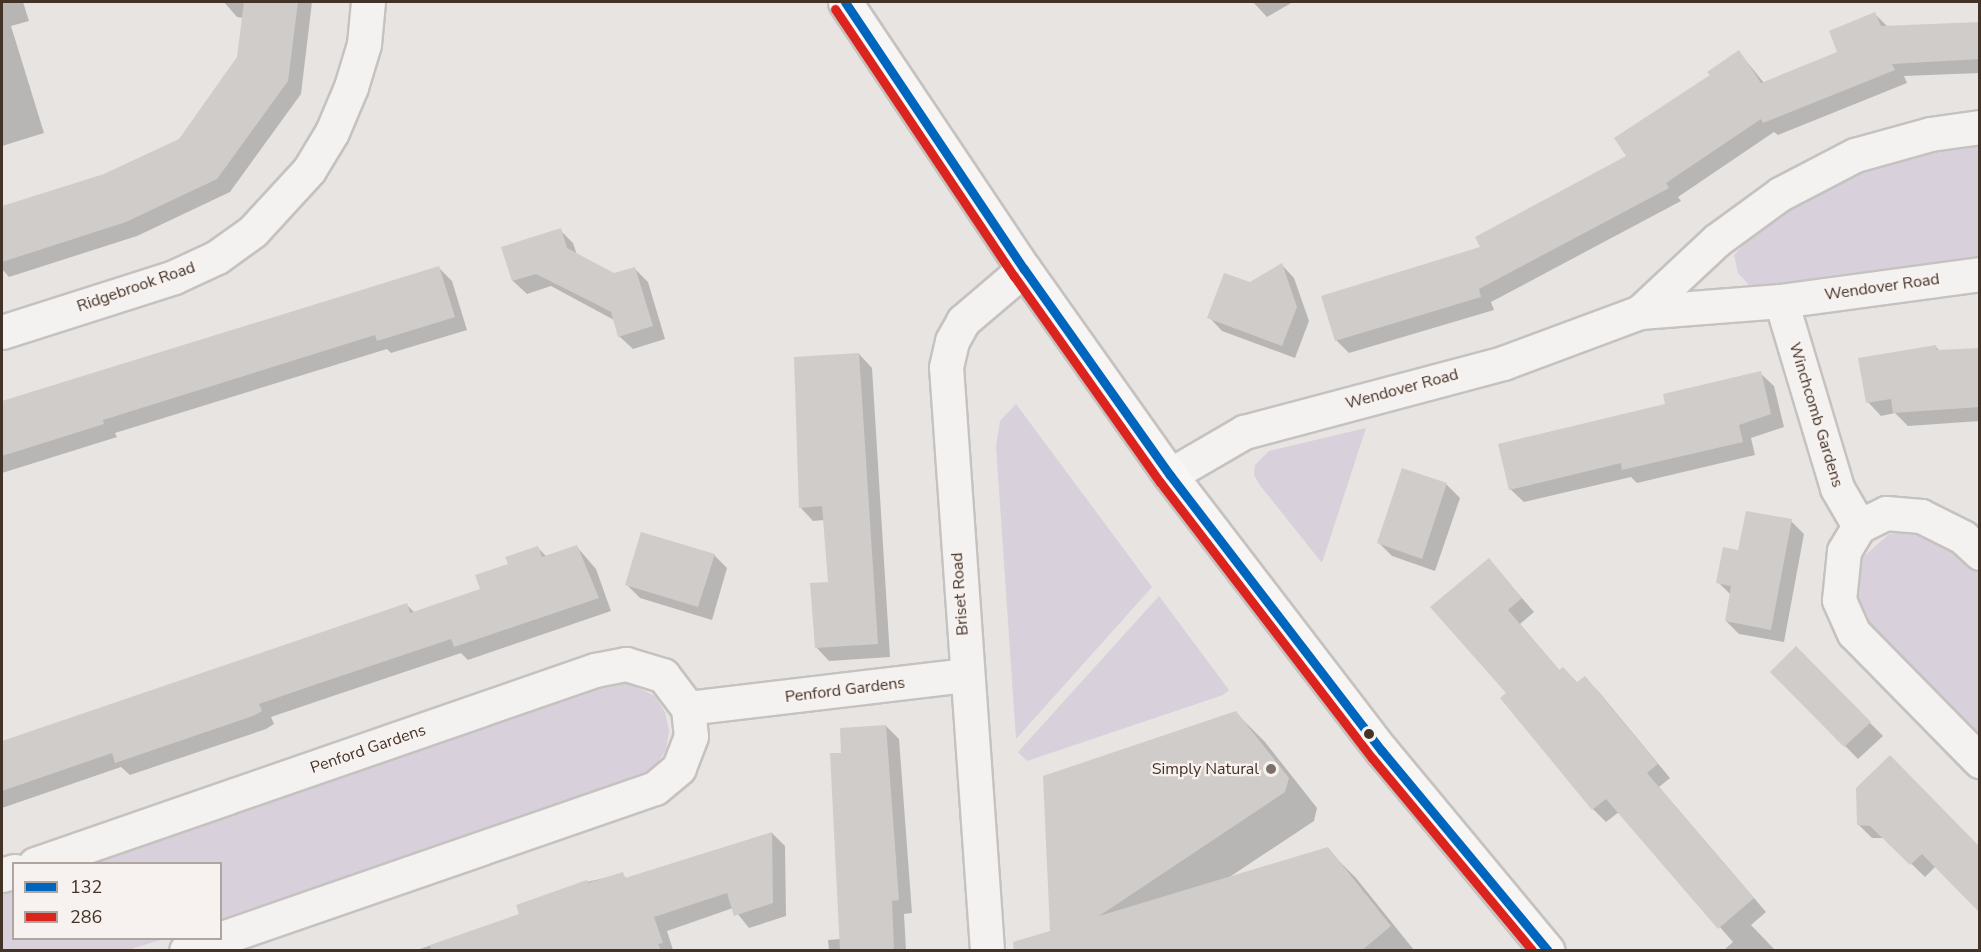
<!DOCTYPE html>
<html>
<head>
<meta charset="utf-8">
<style>
	body { margin:0 }
	#map { position:relative; width:1981px; height:952px; overflow:hidden; background:#e7e4e2; font-family:"Nunito Sans",sans-serif }
	div>[style] { position:absolute }
	.green>* { inset:0; background:#d8d0db }
	.shadow>* { inset:0; background:#0003 }
	.building>* { inset:0; background:#d0ccca }
	.roads { filter:drop-shadow(2px 0 #c5c2c0) drop-shadow(-2px 0 #c5c2c0) drop-shadow(0 2px #c5c2c0) drop-shadow(0 -2px #c5c2c0) }
	.street>* { height:33px; margin:-16.5px; padding:0 16.5px; transform-origin:16.5px; border-radius:16.5px; background:#f4f2f1 }
	.secondary>* { height:33px; margin:-16.5px; padding:0 16.5px; transform-origin:16.5px; border-radius:16.5px; background:#f7f6f5 }
	.bus-1>* { height:9px; margin:-4.5px; padding:0 4.5px; transform-origin:4.5px; border-radius:4.5px; background:#0065bd }
	.bus-2>* { height:9px; margin:-4.5px; padding:0 4.5px; transform-origin:4.5px; border-radius:4.5px; background:#dc241f }
	.dots>* { width:16px; height:16px; translate:-50% -50%; box-sizing:border-box; border:3px solid #f7f2ef; border-radius:50% }
	span { translate:-50% -50%; white-space:nowrap; text-align:center; line-height:1.15; -webkit-text-stroke:4.5px #f7f2ef; paint-order:stroke }
	.street-label { font-size:16px; color:#433226 }
	.poi-label { font-size:16px; color:#433226 }
	.right { translate:-100% -50%; text-align:right }
	.frame { position:absolute; inset:0; border:3px solid #433226; pointer-events:none }
	.legend { position:absolute; left:12px; top:862px; width:210px; height:78px; box-sizing:border-box; background:#f7f2ef; border:2px solid #afa59f; margin:0; padding:8px 10px; list-style:none; font-size:18px; color:#433226 }
	.legend li { display:flex; align-items:center; gap:12px; height:30px }
	.legend b { width:30px; border:2px solid #afa59f }
</style>
</head>
<body>
<div id="map">
	<div class="green">
		<i style="clip-path:polygon(1979px 142px,1979px 258px,1771px 288px,1752px 288px,1738px 273px,1734px 255px,1749px 239px,1786px 210px,1837px 181px,1884px 162px,1937px 147px)"></i>
		<i style="clip-path:polygon(1016px 404px,1152px 587px,1016px 739px,996px 446px,1000px 421px)"></i>
		<i style="clip-path:polygon(1366px 428px,1322px 563px,1259px 484px,1254px 475px,1255px 465px,1269px 451px)"></i>
		<i style="clip-path:polygon(1904px 529px,1921px 530px,1956px 549px,1979px 574px,1979px 742px,1866px 627px,1857px 610px,1854px 575px,1862px 558px,1888px 535px)"></i>
		<i style="clip-path:polygon(1159px 596px,1229px 690px,1223px 695px,1027px 761px,1018px 752px)"></i>
		<i style="clip-path:polygon(624px 681px,655px 696px,665px 712px,669px 731px,666px 750px,656px 765px,639px 777px,221px 919px,220px 864px,70px 864px,604px 683px)"></i>
		<i style="clip-path:polygon(13px 882px,14px 938px,163px 939px,128px 950px,2px 950px,2px 887px)"></i>
	</div>
	<div class="shadow">
		<i style="clip-path:polygon(2px 2px,23px 2px,29px 21px,11px 26px,44px 133px,2px 146px)"></i>
		<i style="clip-path:polygon(224px 2px,312px 2px,301px 94px,230px 192px,137px 236px,9px 277px,2px 269px,2px 208px,105px 175px,180px 140px,238px 58px,243px 18px,237px 17px)"></i>
		<i style="clip-path:polygon(1253px 2px,1293px 2px,1267px 17px)"></i>
		<i style="clip-path:polygon(1875px 14px,1889px 28px,1980px 23px,1980px 73px,1904px 76px,1907px 83px,1778px 135px,1774px 132px,1678px 197px,1681px 201px,1491px 302px,1494px 310px,1349px 353px,1336px 340px,1628px 156px,1739px 52px,1764px 83px,1839px 53px)"></i>
		<i style="clip-path:polygon(560px 230px,573px 243px,577px 255px,614px 274px,634px 268px,648px 282px,665px 339px,633px 349px,619px 336px,614px 320px,551px 286px,527px 294px,513px 281px,503px 248px)"></i>
		<i style="clip-path:polygon(1281px 264px,1294px 278px,1309px 321px,1295px 358px,1222px 331px,1209px 317px)"></i>
		<i style="clip-path:polygon(439px 268px,452px 281px,467px 330px,391px 353px,387px 349px,115px 433px,117px 437px,2px 473px,2px 403px)"></i>
		<i style="clip-path:polygon(1936px 347px,1941px 352px,1980px 349px,1980px 421px,1908px 426px,1895px 413px,1881px 416px,1868px 402px)"></i>
		<i style="clip-path:polygon(859px 354px,872px 368px,890px 657px,829px 661px,816px 647px,829px 583px,824px 520px,813px 521px,800px 507px)"></i>
		<i style="clip-path:polygon(1760px 373px,1774px 386px,1784px 427px,1751px 438px,1755px 455px,1637px 483px,1631px 477px,1524px 502px,1510px 489px,1667px 406px)"></i>
		<i style="clip-path:polygon(1403px 470px,1447px 485px,1460px 498px,1435px 571px,1392px 556px,1379px 543px)"></i>
		<i style="clip-path:polygon(1791px 521px,1804px 534px,1784px 642px,1739px 634px,1726px 621px,1731px 595px,1718px 582px,1739px 552px)"></i>
		<i style="clip-path:polygon(537px 547px,547px 557px,577px 547px,596px 569px,611px 611px,468px 660px,461px 653px,327px 698px,271px 717px,274px 724px,266px 729px,130px 775px,121px 767px,2px 808px,2px 742px,407px 605px,415px 613px,482px 590px)"></i>
		<i style="clip-path:polygon(714px 555px,727px 568px,712px 620px,640px 598px,627px 585px)"></i>
		<i style="clip-path:polygon(1489px 560px,1534px 612px,1520px 624px,1560px 671px,1578px 684px,1585px 678px,1598px 691px,1670px 778px,1659px 787px,1766px 912px,1751px 925px,1775px 950px,1724px 950px,1733px 942px,1619px 812px,1606px 822px,1593px 809px,1508px 693px)"></i>
		<i style="clip-path:polygon(1796px 648px,1883px 736px,1858px 759px,1772px 672px)"></i>
		<i style="clip-path:polygon(1236px 713px,1265px 742px,1317px 808px,1314px 821px,1228px 878px,1327px 849px,1356px 878px,1414px 950px,1053px 950px)"></i>
		<i style="clip-path:polygon(886px 726px,899px 739px,912px 913px,904px 914px,906px 950px,829px 950px,828px 940px,841px 939px,843px 754px)"></i>
		<i style="clip-path:polygon(1858px 788px,1936px 866px,1925px 877px,1885px 838px,1872px 838px,1859px 825px)"></i>
		<i style="clip-path:polygon(772px 833px,785px 846px,786px 916px,749px 928px,733px 908px,667px 931px,673px 950px,417px 950px,521px 915px,587px 882px,622px 874px,627px 879px)"></i>
	</div>
	<div class="building">
		<i style="clip-path:polygon(244px 2px,298px 2px,288px 81px,217px 179px,126px 222px,2px 262px,2px 206px,104px 174px,179px 139px,237px 57px)"></i>
		<i style="clip-path:polygon(1875px 12px,1881px 26px,1980px 22px,1980px 59px,1892px 64px,1895px 70px,1763px 123px,1761px 119px,1666px 183px,1669px 188px,1479px 289px,1481px 297px,1335px 341px,1321px 296px,1480px 247px,1475px 237px,1626px 156px,1614px 138px,1710px 75px,1707px 72px,1739px 50px,1761px 83px,1837px 52px,1829px 31px)"></i>
		<i style="clip-path:polygon(561px 228px,567px 248px,614px 273px,635px 267px,653px 326px,618px 337px,611px 312px,598px 305px,536px 274px,512px 281px,501px 247px)"></i>
		<i style="clip-path:polygon(1282px 263px,1297px 307px,1282px 346px,1207px 318px,1224px 273px,1250px 282px)"></i>
		<i style="clip-path:polygon(439px 266px,455px 317px,377px 341px,375px 335px,103px 420px,104px 424px,2px 456px,2px 401px)"></i>
		<i style="clip-path:polygon(1936px 345px,1937px 350px,1980px 348px,1980px 407px,1893px 413px,1891px 399px,1866px 403px,1858px 358px)"></i>
		<i style="clip-path:polygon(859px 353px,878px 644px,815px 648px,810px 583px,828px 582px,822px 506px,799px 508px,794px 357px)"></i>
		<i style="clip-path:polygon(1761px 371px,1771px 414px,1739px 425px,1743px 442px,1622px 470px,1621px 463px,1509px 490px,1498px 444px,1665px 404px,1663px 394px)"></i>
		<i style="clip-path:polygon(1402px 468px,1447px 483px,1422px 559px,1377px 543px)"></i>
		<i style="clip-path:polygon(1746px 511px,1792px 519px,1771px 630px,1725px 621px,1731px 586px,1716px 583px,1723px 547px,1738px 550px)"></i>
		<i style="clip-path:polygon(641px 532px,715px 554px,698px 607px,625px 585px)"></i>
		<i style="clip-path:polygon(577px 545px,599px 598px,454px 647px,451px 639px,314px 685px,259px 704px,262px 711px,253px 716px,115px 763px,112px 753px,2px 791px,2px 741px,407px 603px,410px 613px,480px 589px,475px 575px,508px 564px,505px 557px,538px 546px,542px 557px)"></i>
		<i style="clip-path:polygon(1489px 558px,1522px 598px,1508px 610px,1559px 670px,1563px 667px,1577px 682px,1585px 676px,1658px 764px,1647px 773px,1754px 898px,1718px 929px,1606px 799px,1592px 810px,1500px 698px,1506px 693px,1430px 607px)"></i>
		<i style="clip-path:polygon(1796px 646px,1871px 722px,1844px 747px,1770px 672px)"></i>
		<i style="clip-path:polygon(1236px 711px,1289px 778px,1285px 792px,1099px 916px,1328px 847px,1391px 926px,1361px 951px,1014px 951px,1013px 942px,1050px 931px,1043px 776px)"></i>
		<i style="clip-path:polygon(886px 725px,899px 900px,892px 901px,894px 951px,840px 951px,830px 753px,841px 753px,840px 728px)"></i>
		<i style="clip-path:polygon(1890px 755px,1980px 847px,1980px 913px,1922px 854px,1910px 865px,1870px 826px,1857px 825px,1856px 788px)"></i>
		<i style="clip-path:polygon(772px 832px,773px 903px,734px 916px,727px 893px,654px 917px,663px 943px,658px 944px,661px 951px,431px 951px,430px 945px,519px 914px,516px 905px,587px 880px,588px 883px,623px 872px,625px 878px)"></i>
	</div>
	<div class="roads">
		<div class="street">
			<i style="left:1781px;top:301px;width:195px;rotate:73.3deg"></i>
			<i style="left:1837px;top:488px;width:44px;rotate:59.9deg"></i>
			<i style="left:1640px;top:312px;width:105px;rotate:-43.1deg"></i>
			<i style="left:1717px;top:240px;width:78px;rotate:-36.1deg"></i>
			<i style="left:1780px;top:194px;width:85px;rotate:-27.5deg"></i>
			<i style="left:1855px;top:155px;width:78px;rotate:-15.6deg"></i>
			<i style="left:1930px;top:134px;width:50px;rotate:-8deg"></i>
			<i style="left:2px;top:332px;width:181px;rotate:-17.7deg"></i>
			<i style="left:174px;top:277px;width:47px;rotate:-24.9deg"></i>
			<i style="left:217px;top:257px;width:44px;rotate:-35.8deg"></i>
			<i style="left:253px;top:231px;width:83px;rotate:-47.4deg"></i>
			<i style="left:309px;top:170px;width:44px;rotate:-58.8deg"></i>
			<i style="left:332px;top:132px;width:49px;rotate:-67.1deg"></i>
			<i style="left:351px;top:87px;width:45px;rotate:-73.2deg"></i>
			<i style="left:364px;top:44px;width:42px;rotate:-84.6deg"></i>
			<i style="left:1170px;top:475px;width:86px;rotate:-30.2deg"></i>
			<i style="left:1244px;top:432px;width:268px;rotate:-14.9deg"></i>
			<i style="left:1503px;top:363px;width:146px;rotate:-20.4deg"></i>
			<i style="left:1640px;top:312px;width:141px;rotate:-4.5deg"></i>
			<i style="left:1781px;top:301px;width:201px;rotate:-7.7deg"></i>
			<i style="left:1980px;top:553px;width:23px;rotate:-137deg"></i>
			<i style="left:1963px;top:537px;width:47px;rotate:-153.4deg"></i>
			<i style="left:1921px;top:516px;width:35px;rotate:-175deg"></i>
			<i style="left:1886px;top:513px;width:30px;rotate:154deg"></i>
			<i style="left:1859px;top:526px;width:29px;rotate:121deg"></i>
			<i style="left:1844px;top:551px;width:49px;rotate:95.8deg"></i>
			<i style="left:1839px;top:600px;width:36px;rotate:66deg"></i>
			<i style="left:1854px;top:633px;width:180px;rotate:45.5deg"></i>
			<i style="left:688px;top:708px;width:279px;rotate:-6.8deg"></i>
			<i style="left:35px;top:864px;width:593px;rotate:-19.11deg"></i>
			<i style="left:595px;top:670px;width:32px;rotate:-11deg"></i>
			<i style="left:626px;top:664px;width:39px;rotate:17deg"></i>
			<i style="left:663px;top:675px;width:41px;rotate:52.9deg"></i>
			<i style="left:688px;top:708px;width:28px;rotate:84deg"></i>
			<i style="left:691px;top:736px;width:34px;rotate:111deg"></i>
			<i style="left:679px;top:768px;width:31px;rotate:140deg"></i>
			<i style="left:655px;top:788px;width:496px;rotate:160.9deg"></i>
			<i style="left:2px;top:875px;width:13px;rotate:-18deg"></i>
			<i style="left:987px;top:950px;width:584px;rotate:-94.02deg"></i>
			<i style="left:946px;top:367px;width:27px;rotate:-77deg"></i>
			<i style="left:952px;top:341px;width:23px;rotate:-61deg"></i>
			<i style="left:963px;top:321px;width:80px;rotate:-40.4deg"></i>
		</div>
		<div class="secondary">
			<i style="left:845px;top:2px;width:321px;rotate:56.2deg"></i>
			<i style="left:1024px;top:269px;width:252px;rotate:54.7deg"></i>
			<i style="left:1170px;top:475px;width:348px;rotate:52.5deg"></i>
			<i style="left:1382px;top:751px;width:259px;rotate:50.3deg"></i>
		</div>
	</div>
	<div class="bus-1">
		<i style="left:845px;top:2px;width:321px;rotate:56.2deg"></i>
		<i style="left:1024px;top:269px;width:252px;rotate:54.7deg"></i>
		<i style="left:1170px;top:475px;width:348px;rotate:52.5deg"></i>
		<i style="left:1382px;top:751px;width:259px;rotate:50.3deg"></i>
	</div>
	<div class="bus-2">
		<i style="left:835px;top:9px;width:321px;rotate:56.2deg"></i>
		<i style="left:1014px;top:276px;width:252px;rotate:54.7deg"></i>
		<i style="left:1160px;top:482px;width:348px;rotate:52.5deg"></i>
		<i style="left:1372px;top:758px;width:250px;rotate:50.2deg"></i>
	</div>
	<div class="dots">
		<i style="left:1369px;top:734px;background:#433226"></i>
		<i style="left:1271px;top:769px;background:#7c7068"></i>
	</div>
	<div class="street-label">
		<span style="left:136px;top:287px;rotate:-19deg">Ridgebrook Road</span>
		<span style="left:1882px;top:287px;rotate:-8deg">Wendover Road</span>
		<span style="left:1402px;top:389px;rotate:-15deg">Wendover Road</span>
		<span style="left:1816px;top:415px;rotate:73deg">Winchcomb Gardens</span>
		<span style="left:960px;top:594px;rotate:-94deg">Briset Road</span>
		<span style="left:845px;top:690px;rotate:-7deg">Penford Gardens</span>
		<span style="left:368px;top:749px;rotate:-19deg">Penford Gardens</span>
	</div>
	<div class="poi-label">
		<span class="right" style="left:1259px;top:769px">Simply Natural</span>
	</div>
	<div class="frame"></div>
	<ul class="legend">
	<li><b style="height:8px;background:#0065bd"></b>132</li>
	<li><b style="height:8px;background:#dc241f"></b>286</li>
	</ul>
</div>
</body>
</html>
